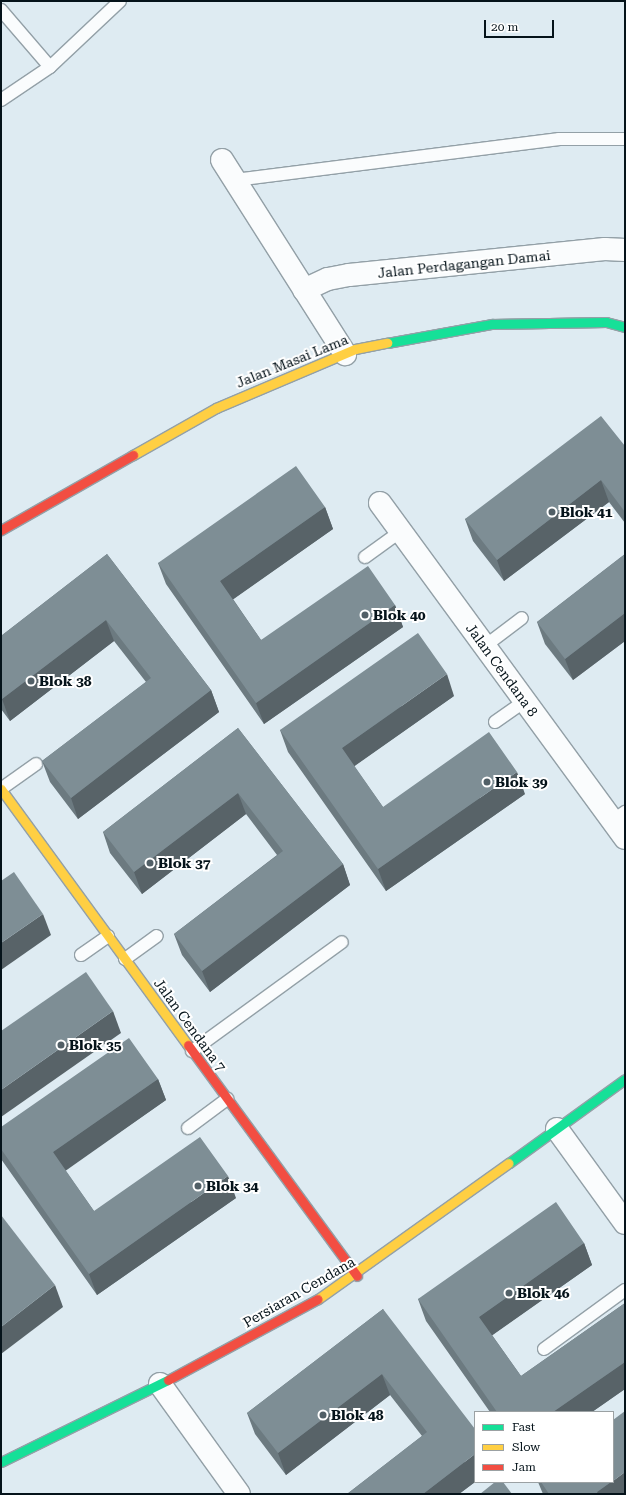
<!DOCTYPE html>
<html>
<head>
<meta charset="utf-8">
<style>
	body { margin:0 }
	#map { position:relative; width:626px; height:1495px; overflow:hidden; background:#deebf2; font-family:"Roboto Serif",serif }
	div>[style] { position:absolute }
	.roads { filter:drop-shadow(1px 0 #93a0a7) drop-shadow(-1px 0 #93a0a7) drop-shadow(0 1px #93a0a7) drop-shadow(0 -1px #93a0a7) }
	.lane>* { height:12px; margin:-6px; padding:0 6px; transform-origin:6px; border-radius:6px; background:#fafcfd }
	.street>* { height:22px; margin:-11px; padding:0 11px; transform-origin:11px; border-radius:11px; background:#fafcfd }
	.fast>* { height:9px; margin:-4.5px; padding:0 4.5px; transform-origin:4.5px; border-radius:4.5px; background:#16e098 }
	.slow>* { height:9px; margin:-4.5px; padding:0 4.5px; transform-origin:4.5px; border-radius:4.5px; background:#ffcf43 }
	.jam>* { height:9px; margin:-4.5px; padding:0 4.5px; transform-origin:4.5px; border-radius:4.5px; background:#f24e42 }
	.wall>* { inset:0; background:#6c7a80 }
	.shaded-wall>* { inset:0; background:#586368 }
	.building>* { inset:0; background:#7e8e95 }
	.dots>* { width:11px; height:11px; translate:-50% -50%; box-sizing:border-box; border:2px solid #fff; border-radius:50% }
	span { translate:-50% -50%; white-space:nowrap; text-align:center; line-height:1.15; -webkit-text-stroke:4px #fff; paint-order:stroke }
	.street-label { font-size:14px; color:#05131a }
	.poi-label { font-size:14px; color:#05131a; font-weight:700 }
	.left { translate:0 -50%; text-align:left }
	.frame { position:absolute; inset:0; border:2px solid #05131a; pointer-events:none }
	.legend { position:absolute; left:474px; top:1411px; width:140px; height:72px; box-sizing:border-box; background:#fff; border:1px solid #9ba1a3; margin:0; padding:5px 7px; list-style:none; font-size:12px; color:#05131a }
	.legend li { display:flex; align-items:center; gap:8px; height:20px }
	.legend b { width:20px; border:1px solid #9ba1a3 }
	.scale { position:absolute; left:484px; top:20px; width:70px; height:18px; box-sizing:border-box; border:2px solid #05131a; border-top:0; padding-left:5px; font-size:12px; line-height:14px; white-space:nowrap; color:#05131a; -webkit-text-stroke:3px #fff; paint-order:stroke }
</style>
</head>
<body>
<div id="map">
	<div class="roads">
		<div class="lane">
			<i style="left:1px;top:10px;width:75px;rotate:49.3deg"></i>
			<i style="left:1px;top:100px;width:59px;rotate:-34deg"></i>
			<i style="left:50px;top:67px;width:96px;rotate:-43.3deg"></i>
			<i style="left:235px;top:180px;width:327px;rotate:-7.2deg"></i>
			<i style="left:559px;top:139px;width:66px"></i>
			<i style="left:365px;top:557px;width:44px;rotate:-35.8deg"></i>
			<i style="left:485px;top:646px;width:46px;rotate:-37.1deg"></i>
			<i style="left:495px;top:722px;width:37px;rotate:-35deg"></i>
			<i style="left:1px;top:789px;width:43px;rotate:-35.5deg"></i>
			<i style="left:612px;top:821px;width:16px;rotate:-35deg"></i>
			<i style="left:81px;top:955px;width:33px;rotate:-35deg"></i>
			<i style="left:125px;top:959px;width:39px;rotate:-36deg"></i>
			<i style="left:192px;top:1051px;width:185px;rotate:-36deg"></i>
			<i style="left:188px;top:1128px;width:49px;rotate:-36.6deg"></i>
			<i style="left:544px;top:1349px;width:100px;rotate:-36.1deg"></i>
		</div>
		<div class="street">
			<i style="left:222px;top:160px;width:230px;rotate:57.6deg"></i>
			<i style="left:304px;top:290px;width:26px;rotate:-25deg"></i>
			<i style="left:328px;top:279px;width:21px;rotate:-11deg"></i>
			<i style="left:349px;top:275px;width:257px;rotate:-5.8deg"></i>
			<i style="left:605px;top:249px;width:20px;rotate:3deg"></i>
			<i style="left:380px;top:503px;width:415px;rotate:53.8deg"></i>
			<i style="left:557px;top:1129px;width:116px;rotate:54.1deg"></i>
			<i style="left:160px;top:1384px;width:135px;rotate:54.3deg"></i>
		</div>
		<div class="fast">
			<i style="left:387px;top:343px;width:107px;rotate:-10.3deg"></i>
			<i style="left:492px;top:324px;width:114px;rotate:-1deg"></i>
			<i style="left:606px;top:322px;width:20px;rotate:15deg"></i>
			<i style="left:509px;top:1163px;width:143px;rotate:-35.9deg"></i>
			<i style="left:1px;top:1462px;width:186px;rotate:-26.2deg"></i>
		</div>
		<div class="slow">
			<i style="left:133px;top:455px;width:95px;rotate:-29.5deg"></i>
			<i style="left:216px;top:408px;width:151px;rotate:-23deg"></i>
			<i style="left:355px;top:349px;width:33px;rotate:-11deg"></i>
			<i style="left:1px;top:789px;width:317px;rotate:53.9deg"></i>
			<i style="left:318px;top:1299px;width:234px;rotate:-35.5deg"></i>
		</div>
		<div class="jam">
			<i style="left:1px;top:530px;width:152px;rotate:-29.6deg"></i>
			<i style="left:188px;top:1045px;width:286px;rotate:53.8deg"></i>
			<i style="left:168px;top:1380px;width:170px;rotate:-28.4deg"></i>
		</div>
	</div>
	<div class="wall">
		<i style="clip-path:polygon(625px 446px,625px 523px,609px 502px,504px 581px,473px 541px,465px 519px)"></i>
		<i style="clip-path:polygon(325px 507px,333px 529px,233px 599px,261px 640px,395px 605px,403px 627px,264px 724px,166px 584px,158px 563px)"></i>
		<i style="clip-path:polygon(107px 554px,211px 690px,219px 712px,78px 819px,50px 782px,42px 761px,146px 682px,114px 641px,10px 721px,1px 709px,1px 636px)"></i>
		<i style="clip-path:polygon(625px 554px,625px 641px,573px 680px,545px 644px,537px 622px)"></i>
		<i style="clip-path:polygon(454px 696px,354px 766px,383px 807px,525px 794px,386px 891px,288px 752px,280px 730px)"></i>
		<i style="clip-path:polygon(238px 728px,343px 864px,350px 885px,210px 992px,182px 955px,174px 934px,277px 855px,246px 814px,142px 894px,110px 853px,103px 832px)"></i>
		<i style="clip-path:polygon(158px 1079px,166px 1100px,65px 1170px,94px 1211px,236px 1198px,97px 1295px,1px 1159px,1px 1149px)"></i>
		<i style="clip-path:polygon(584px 1243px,592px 1265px,492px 1335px,521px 1376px,625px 1303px,625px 1389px,592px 1412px,490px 1412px,426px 1321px,418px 1299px)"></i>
		<i style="clip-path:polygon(383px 1309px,475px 1482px,459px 1494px,347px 1494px,422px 1436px,390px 1395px,286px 1475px,255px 1434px,247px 1413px)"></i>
		<i style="clip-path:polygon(538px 1482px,613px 1482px,625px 1494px,543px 1494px)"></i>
	</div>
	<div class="shaded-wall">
		<i style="clip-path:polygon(601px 480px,609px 502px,504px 581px,497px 560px)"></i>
		<i style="clip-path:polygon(325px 507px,333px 529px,228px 603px,220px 581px)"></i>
		<i style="clip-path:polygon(395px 605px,403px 627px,264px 724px,256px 703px)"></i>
		<i style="clip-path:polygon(625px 613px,625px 641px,573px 680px,565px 659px)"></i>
		<i style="clip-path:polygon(106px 620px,114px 641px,10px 721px,2px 699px)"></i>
		<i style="clip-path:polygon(447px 674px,454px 696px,349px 770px,342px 748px)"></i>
		<i style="clip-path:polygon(211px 690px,219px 712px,78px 819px,71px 798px)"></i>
		<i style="clip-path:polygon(517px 772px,525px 794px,386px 891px,378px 869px)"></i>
		<i style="clip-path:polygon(238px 793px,246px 814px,142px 894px,134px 872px)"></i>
		<i style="clip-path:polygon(343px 864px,350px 885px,210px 992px,202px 971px)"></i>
		<i style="clip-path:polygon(43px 914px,51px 935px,1px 970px,1px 943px)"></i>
		<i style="clip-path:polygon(113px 1011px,121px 1033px,1px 1117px,1px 1090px)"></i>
		<i style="clip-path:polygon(158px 1079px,166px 1100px,61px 1174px,53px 1152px)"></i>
		<i style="clip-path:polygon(228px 1176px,236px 1198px,97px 1295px,89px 1274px)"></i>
		<i style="clip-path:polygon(584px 1243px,592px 1265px,487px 1339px,479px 1317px)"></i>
		<i style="clip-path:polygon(55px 1285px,63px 1307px,1px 1354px,1px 1327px)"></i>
		<i style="clip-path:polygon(625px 1362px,625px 1389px,592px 1412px,553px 1412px)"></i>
		<i style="clip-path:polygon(382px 1374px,390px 1395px,286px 1475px,278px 1453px)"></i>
		<i style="clip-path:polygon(475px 1454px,475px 1482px,459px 1494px,423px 1494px)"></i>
		<i style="clip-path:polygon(625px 1472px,625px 1494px,597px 1494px,597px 1492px,611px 1482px,613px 1482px,613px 1481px)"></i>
	</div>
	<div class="building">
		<i style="clip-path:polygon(601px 416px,625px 446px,625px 512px,601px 480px,497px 560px,465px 519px)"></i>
		<i style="clip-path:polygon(296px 466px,325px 507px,220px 581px,261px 640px,368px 566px,395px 605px,256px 703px,158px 563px)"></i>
		<i style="clip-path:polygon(107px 554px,211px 690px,71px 798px,42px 761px,151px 678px,106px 620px,2px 699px,1px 698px,1px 636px)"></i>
		<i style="clip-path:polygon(625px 554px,625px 613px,565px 659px,537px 622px)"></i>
		<i style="clip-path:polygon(418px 633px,447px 674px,342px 748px,383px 807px,489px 732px,517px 772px,378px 869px,280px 730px)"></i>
		<i style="clip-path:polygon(238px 728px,343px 864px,202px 971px,174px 934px,283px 851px,238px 793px,134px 872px,103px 832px)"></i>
		<i style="clip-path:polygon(14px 872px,43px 914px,1px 943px,1px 881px)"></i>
		<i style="clip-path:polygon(86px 972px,113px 1011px,1px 1090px,1px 1031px)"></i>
		<i style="clip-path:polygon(129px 1038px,158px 1079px,53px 1152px,94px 1211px,200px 1137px,228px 1176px,89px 1274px,1px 1149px,1px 1127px)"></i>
		<i style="clip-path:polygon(556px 1202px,584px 1243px,479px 1317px,521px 1376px,625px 1303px,625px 1362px,553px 1412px,497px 1412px,418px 1299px)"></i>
		<i style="clip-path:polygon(1px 1215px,55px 1285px,1px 1327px)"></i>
		<i style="clip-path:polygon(383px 1309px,475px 1429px,475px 1454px,423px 1494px,347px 1494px,427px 1432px,382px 1374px,278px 1453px,247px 1413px)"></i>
		<i style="clip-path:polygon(625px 1411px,625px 1472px,613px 1481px,613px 1420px)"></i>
		<i style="clip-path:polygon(495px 1482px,503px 1482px,512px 1494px,480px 1494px)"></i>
		<i style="clip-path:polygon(541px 1482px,611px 1482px,597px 1492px,598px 1494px,549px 1494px)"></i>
	</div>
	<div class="dots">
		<i style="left:552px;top:512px;background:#515f66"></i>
		<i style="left:365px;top:615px;background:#515f66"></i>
		<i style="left:31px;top:681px;background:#515f66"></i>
		<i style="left:487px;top:782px;background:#515f66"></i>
		<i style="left:150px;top:863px;background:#515f66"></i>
		<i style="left:61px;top:1045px;background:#515f66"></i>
		<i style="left:198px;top:1186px;background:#515f66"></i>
		<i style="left:509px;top:1293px;background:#515f66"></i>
		<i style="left:323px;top:1415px;background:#515f66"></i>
	</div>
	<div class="street-label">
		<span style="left:464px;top:264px;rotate:-6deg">Jalan Perdagangan Damai</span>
		<span style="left:292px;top:361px;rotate:-22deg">Jalan Masai Lama</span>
		<span style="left:502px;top:670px;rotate:54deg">Jalan Cendana 8</span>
		<span style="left:190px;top:1025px;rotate:54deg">Jalan Cendana 7</span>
		<span style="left:299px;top:1292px;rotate:-30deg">Persiaran Cendana</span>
	</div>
	<div class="poi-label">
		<span class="left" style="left:560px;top:512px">Blok 41</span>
		<span class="left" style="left:373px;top:615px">Blok 40</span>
		<span class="left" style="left:39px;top:681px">Blok 38</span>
		<span class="left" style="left:495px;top:782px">Blok 39</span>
		<span class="left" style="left:158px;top:863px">Blok 37</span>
		<span class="left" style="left:69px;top:1045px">Blok 35</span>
		<span class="left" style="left:206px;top:1186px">Blok 34</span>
		<span class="left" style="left:517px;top:1293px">Blok 46</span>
		<span class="left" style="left:331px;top:1415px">Blok 48</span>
	</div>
	<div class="frame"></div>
	<ul class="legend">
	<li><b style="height:5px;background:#16e098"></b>Fast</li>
	<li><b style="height:5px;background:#ffcf43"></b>Slow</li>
	<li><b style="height:5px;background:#f24e42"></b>Jam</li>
	</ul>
	<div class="scale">20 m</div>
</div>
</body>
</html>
